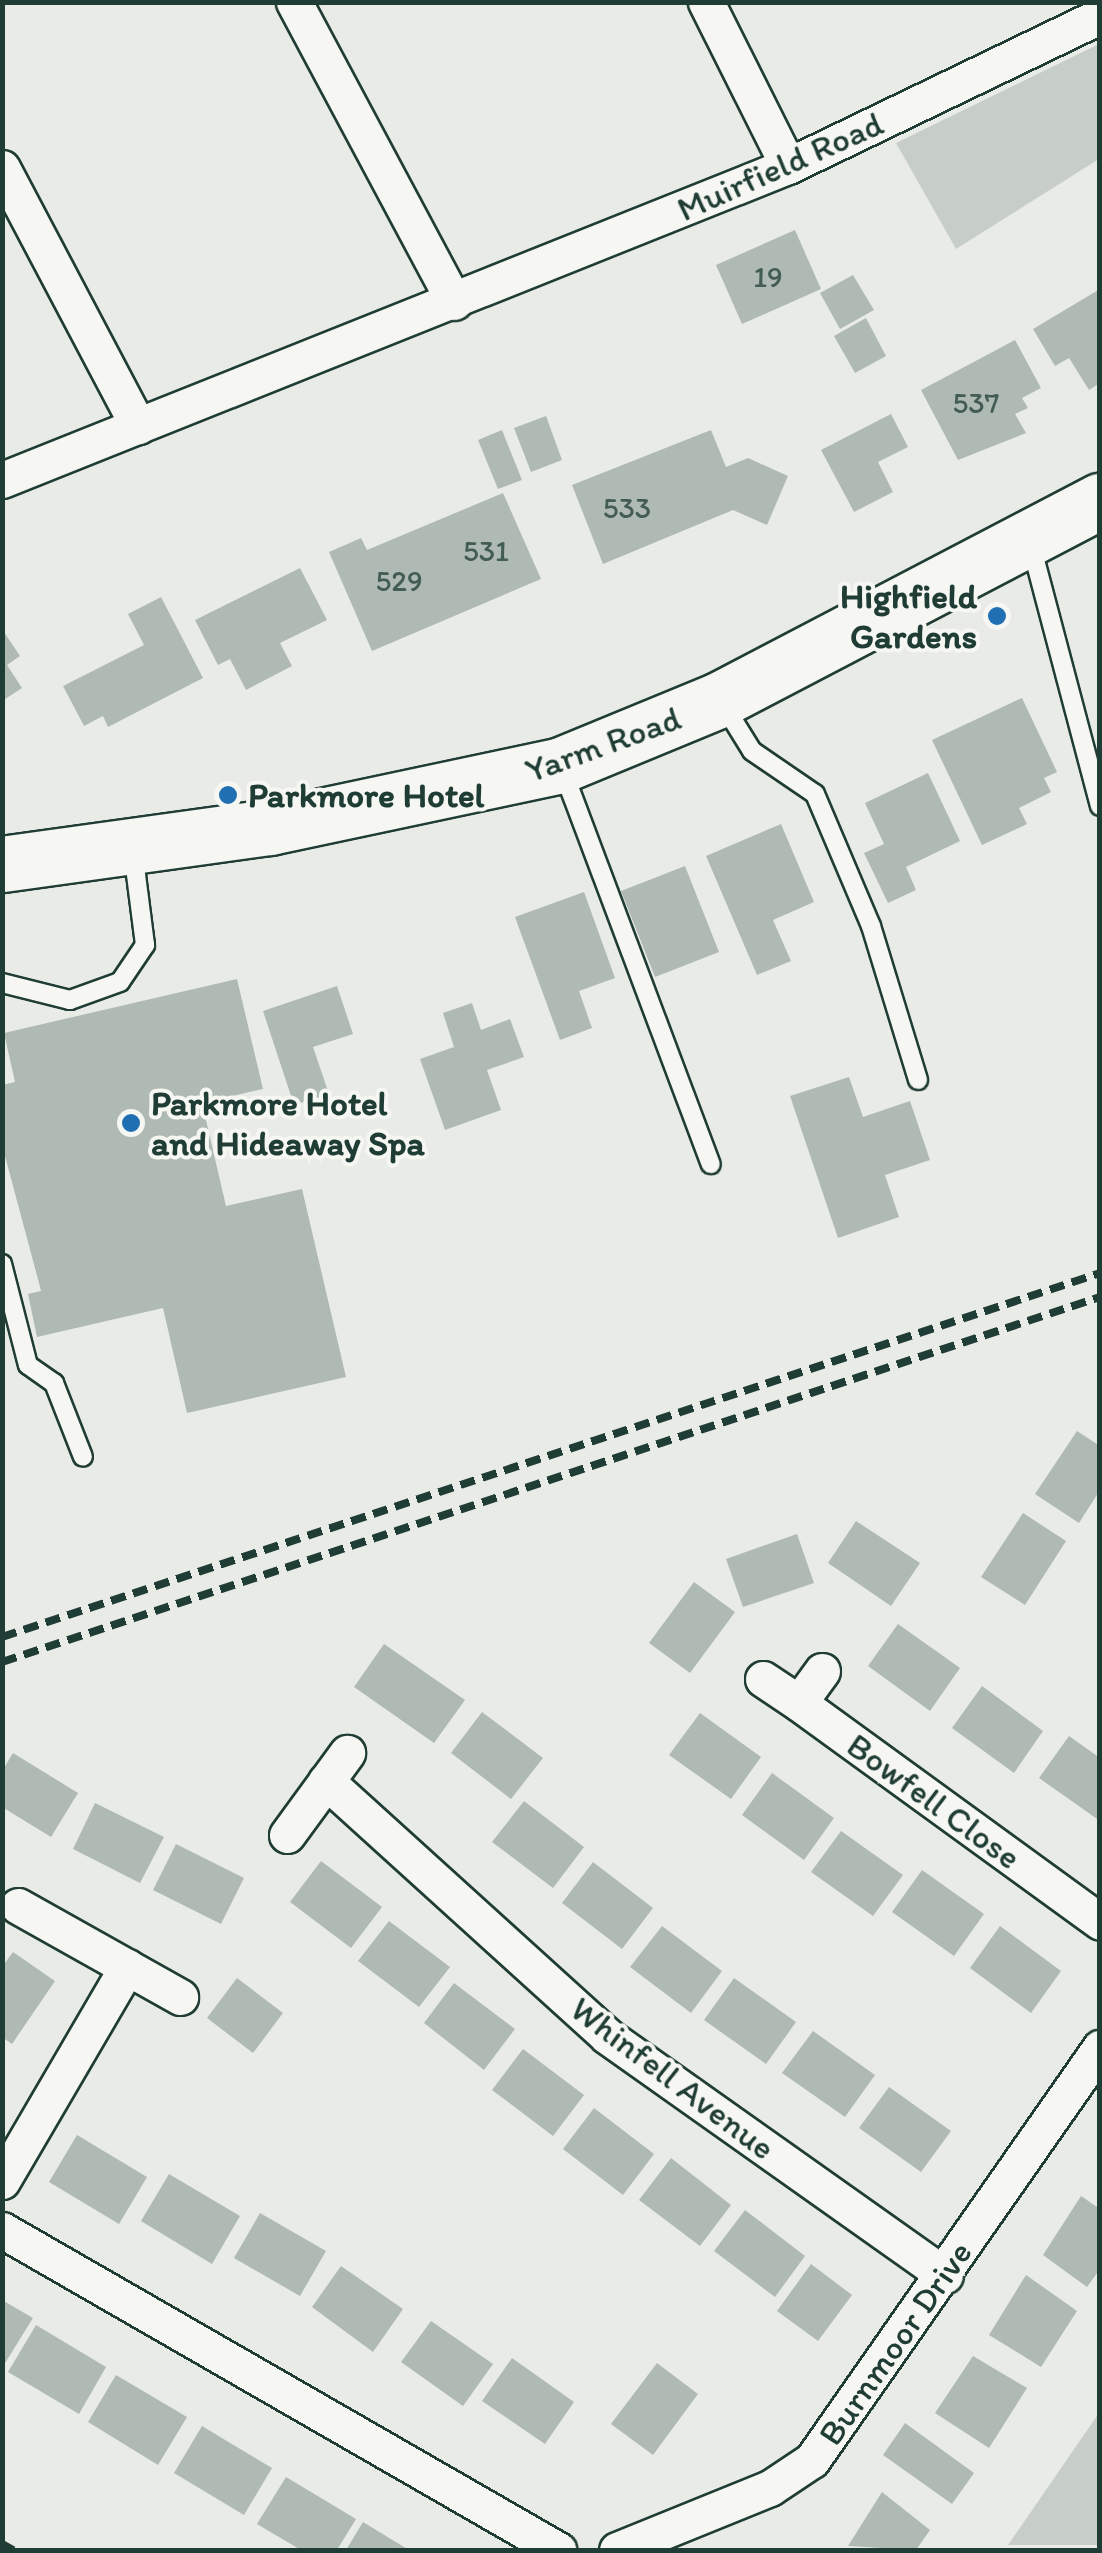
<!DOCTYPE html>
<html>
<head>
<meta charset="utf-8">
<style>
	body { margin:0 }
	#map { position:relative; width:1102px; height:2553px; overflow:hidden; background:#e9ebe7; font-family:Itim,sans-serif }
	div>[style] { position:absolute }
	.green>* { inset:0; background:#c7cec9 }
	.building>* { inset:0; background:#b0bab5 }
	.roads { filter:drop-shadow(2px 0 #1f3d34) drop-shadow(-2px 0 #1f3d34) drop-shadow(0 2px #1f3d34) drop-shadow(0 -2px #1f3d34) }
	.lane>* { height:18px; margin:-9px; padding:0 9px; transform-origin:9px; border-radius:9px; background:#f6f6f2 }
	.street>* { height:35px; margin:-17.5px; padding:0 17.5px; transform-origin:17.5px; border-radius:17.5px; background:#f6f6f2 }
	.primary>* { height:55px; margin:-27.5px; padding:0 27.5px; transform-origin:27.5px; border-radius:27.5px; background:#f6f6f2 }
	.rail>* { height:8px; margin-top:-4px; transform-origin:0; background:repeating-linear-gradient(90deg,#1f3d34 0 15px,transparent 0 23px) }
	.dots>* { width:28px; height:28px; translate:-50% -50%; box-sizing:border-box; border:5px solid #f6f6f2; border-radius:50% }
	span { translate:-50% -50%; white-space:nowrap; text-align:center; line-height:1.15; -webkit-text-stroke:8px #f6f6f2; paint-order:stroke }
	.number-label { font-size:30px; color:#435c54 }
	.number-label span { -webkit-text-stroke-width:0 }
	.street-label { font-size:35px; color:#1f3d34 }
	.poi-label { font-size:35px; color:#1f3d34; font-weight:700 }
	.right { translate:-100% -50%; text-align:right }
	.left { translate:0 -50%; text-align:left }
	.frame { position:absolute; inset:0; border:5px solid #1f3d34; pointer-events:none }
</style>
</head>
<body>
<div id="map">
	<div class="green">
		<i style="clip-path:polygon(1099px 44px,1099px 159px,956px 249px,896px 143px)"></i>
		<i style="clip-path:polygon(1099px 2413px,1099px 2545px,1008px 2545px)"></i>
	</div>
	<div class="building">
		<i style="clip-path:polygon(795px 230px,821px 289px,742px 324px,716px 265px)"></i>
		<i style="clip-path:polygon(853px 275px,874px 310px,840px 329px,820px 293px)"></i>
		<i style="clip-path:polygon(1100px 289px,1100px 383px,1089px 390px,1069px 358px,1055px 366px,1033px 329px)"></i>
		<i style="clip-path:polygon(866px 318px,886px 356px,855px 373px,834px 336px)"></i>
		<i style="clip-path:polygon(1015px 340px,1041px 388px,1022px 398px,1028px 408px,1015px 414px,1026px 433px,958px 460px,921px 390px)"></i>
		<i style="clip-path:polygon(891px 414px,908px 447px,878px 462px,893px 492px,854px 512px,821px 450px)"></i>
		<i style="clip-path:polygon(546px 416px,562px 460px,531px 472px,514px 428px)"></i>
		<i style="clip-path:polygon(502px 430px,522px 480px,498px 489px,478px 440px)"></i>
		<i style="clip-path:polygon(711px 430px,726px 467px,748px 458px,788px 476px,767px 525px,733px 510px,603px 564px,572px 485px)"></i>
		<i style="clip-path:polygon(503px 493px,541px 579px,372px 651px,329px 552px,361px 538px,367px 550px)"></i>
		<i style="clip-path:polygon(300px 568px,327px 620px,280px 643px,292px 666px,246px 690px,230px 659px,218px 665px,195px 620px)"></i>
		<i style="clip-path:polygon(161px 597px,203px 678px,108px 727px,103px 716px,84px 726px,63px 686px,144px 645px,128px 614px)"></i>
		<i style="clip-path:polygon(2px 629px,20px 656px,7px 665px,22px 688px,2px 701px)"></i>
		<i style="clip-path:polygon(1022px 698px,1057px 772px,1044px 778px,1051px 792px,1019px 808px,1027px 824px,982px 845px,932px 740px)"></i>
		<i style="clip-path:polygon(928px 773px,960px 841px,906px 867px,916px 890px,888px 903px,864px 853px,884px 844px,865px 803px)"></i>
		<i style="clip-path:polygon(781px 824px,814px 902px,773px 920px,791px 961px,757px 975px,706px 856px)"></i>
		<i style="clip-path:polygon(685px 866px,719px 952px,655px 977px,621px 891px)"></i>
		<i style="clip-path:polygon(584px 892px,615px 978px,579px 991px,592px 1028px,560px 1040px,515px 917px)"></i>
		<i style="clip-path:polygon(237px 979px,263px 1089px,202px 1103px,226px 1206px,302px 1189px,346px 1377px,187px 1413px,163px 1308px,37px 1337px,28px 1294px,41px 1291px,39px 1283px,2px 1145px,2px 1085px,15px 1082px,4px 1033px)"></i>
		<i style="clip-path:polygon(337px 986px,353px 1034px,313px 1047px,329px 1094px,294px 1105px,263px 1011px)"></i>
		<i style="clip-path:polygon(472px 1003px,481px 1030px,510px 1019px,524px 1057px,487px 1070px,501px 1110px,445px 1130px,420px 1059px,454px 1047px,443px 1013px)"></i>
		<i style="clip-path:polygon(849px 1077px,863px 1117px,910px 1101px,930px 1160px,885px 1175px,899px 1217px,838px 1238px,790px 1096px)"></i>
		<i style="clip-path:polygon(1077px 1431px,1100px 1446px,1100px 1490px,1079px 1523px,1035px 1494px)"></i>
		<i style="clip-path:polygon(1023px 1513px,1066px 1541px,1025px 1605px,981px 1577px)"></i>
		<i style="clip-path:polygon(856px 1521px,920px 1563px,891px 1606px,828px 1563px)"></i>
		<i style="clip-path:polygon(797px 1534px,814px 1583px,743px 1607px,726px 1559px)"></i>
		<i style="clip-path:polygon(694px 1582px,735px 1612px,690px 1673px,649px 1643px)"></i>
		<i style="clip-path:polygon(898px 1624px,960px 1668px,930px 1711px,868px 1666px)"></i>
		<i style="clip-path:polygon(384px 1644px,465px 1700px,434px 1743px,354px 1687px)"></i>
		<i style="clip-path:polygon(982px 1686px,1043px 1731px,1014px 1773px,952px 1728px)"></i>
		<i style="clip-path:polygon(482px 1712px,543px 1758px,511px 1799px,451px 1753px)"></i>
		<i style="clip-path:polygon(700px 1713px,761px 1757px,731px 1799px,669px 1755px)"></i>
		<i style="clip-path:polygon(1069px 1736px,1100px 1758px,1100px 1821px,1039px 1778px)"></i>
		<i style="clip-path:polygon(13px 1753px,78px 1793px,51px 1837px,2px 1807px,2px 1771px)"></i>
		<i style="clip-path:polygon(772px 1773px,834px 1818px,804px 1860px,742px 1815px)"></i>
		<i style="clip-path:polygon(524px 1801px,584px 1847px,553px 1888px,492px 1842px)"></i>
		<i style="clip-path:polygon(95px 1803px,164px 1837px,140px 1883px,73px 1849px)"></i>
		<i style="clip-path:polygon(841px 1831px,903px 1875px,873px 1916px,811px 1872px)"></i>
		<i style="clip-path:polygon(176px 1844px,244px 1878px,221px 1924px,153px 1890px)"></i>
		<i style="clip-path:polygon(321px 1861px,382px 1907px,351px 1948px,290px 1902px)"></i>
		<i style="clip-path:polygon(593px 1862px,653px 1908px,622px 1949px,562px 1903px)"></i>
		<i style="clip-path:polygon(922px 1870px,984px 1914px,954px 1956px,892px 1912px)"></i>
		<i style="clip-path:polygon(389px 1921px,450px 1967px,419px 2007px,358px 1961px)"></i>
		<i style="clip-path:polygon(662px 1926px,722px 1971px,691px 2013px,630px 1967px)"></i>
		<i style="clip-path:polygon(1000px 1926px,1061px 1971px,1031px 2013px,970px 1968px)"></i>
		<i style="clip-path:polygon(13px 1952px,55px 1981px,12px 2044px,2px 2037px,2px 1967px)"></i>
		<i style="clip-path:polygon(237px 1978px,283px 2013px,253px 2053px,207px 2018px)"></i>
		<i style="clip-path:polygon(734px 1978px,796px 2022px,766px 2064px,704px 2020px)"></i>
		<i style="clip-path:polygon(454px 1983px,515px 2029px,484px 2070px,424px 2023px)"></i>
		<i style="clip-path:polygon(813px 2031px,875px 2075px,845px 2117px,782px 2073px)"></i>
		<i style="clip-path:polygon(523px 2049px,584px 2095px,553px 2136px,492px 2090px)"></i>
		<i style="clip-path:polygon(889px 2087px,951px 2131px,921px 2172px,859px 2128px)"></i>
		<i style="clip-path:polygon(594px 2108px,654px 2154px,623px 2195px,563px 2149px)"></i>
		<i style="clip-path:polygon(77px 2135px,147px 2177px,119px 2224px,49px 2182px)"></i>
		<i style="clip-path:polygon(671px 2158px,731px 2205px,700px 2246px,639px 2200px)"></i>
		<i style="clip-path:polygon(169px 2174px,240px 2216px,212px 2264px,141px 2221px)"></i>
		<i style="clip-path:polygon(1081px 2196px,1100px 2209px,1100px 2269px,1087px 2287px,1043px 2255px)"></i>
		<i style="clip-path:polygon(745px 2210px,805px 2256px,775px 2297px,714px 2251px)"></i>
		<i style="clip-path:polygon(260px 2213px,326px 2251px,300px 2296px,234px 2258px)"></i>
		<i style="clip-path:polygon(811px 2264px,852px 2295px,818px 2341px,777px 2311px)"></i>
		<i style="clip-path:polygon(341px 2266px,403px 2309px,373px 2352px,312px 2307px)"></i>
		<i style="clip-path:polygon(1026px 2275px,1077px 2311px,1041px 2367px,989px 2335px)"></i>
		<i style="clip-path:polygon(2px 2300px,33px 2318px,2px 2368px)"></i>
		<i style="clip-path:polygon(431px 2321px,493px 2364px,463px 2406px,401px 2362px)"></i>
		<i style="clip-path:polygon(36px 2325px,106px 2367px,79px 2414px,8px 2372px)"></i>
		<i style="clip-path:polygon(973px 2356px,1027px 2388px,989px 2448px,935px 2413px)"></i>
		<i style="clip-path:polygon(512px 2358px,574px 2402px,545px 2444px,482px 2401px)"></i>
		<i style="clip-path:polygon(657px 2363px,698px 2394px,653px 2455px,611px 2424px)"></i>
		<i style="clip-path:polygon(116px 2375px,187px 2417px,158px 2465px,88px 2422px)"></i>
		<i style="clip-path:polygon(905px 2423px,974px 2473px,952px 2504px,883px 2455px)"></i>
		<i style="clip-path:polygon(202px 2426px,272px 2468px,244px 2515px,174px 2473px)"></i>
		<i style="clip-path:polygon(286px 2477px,356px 2519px,337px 2550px,301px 2550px,257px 2524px)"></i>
		<i style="clip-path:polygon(882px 2492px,930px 2530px,916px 2550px,848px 2546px)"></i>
		<i style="clip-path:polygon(363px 2522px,409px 2550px,346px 2550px)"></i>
	</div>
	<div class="roads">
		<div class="lane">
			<i style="left:1031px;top:545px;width:270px;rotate:75.2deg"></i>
			<i style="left:723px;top:704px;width:55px;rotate:58.3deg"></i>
			<i style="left:752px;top:751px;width:76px;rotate:34.3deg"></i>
			<i style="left:815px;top:794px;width:143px;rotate:67deg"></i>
			<i style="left:871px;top:926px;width:161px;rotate:73deg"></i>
			<i style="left:563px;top:771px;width:420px;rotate:69.4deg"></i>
			<i style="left:2px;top:983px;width:70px;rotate:14deg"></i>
			<i style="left:70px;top:1000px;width:53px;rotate:-19.8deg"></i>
			<i style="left:120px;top:982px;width:45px;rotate:-56deg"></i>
			<i style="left:145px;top:945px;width:95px;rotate:-97.3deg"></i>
			<i style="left:2px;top:1264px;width:104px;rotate:75.6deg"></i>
			<i style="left:28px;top:1365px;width:32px;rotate:35deg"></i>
			<i style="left:54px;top:1383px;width:79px;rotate:68.6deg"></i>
		</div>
		<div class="street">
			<i style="left:294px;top:2px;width:340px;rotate:61.9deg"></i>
			<i style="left:706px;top:2px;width:183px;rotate:63.4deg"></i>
			<i style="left:2px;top:168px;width:292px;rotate:62.2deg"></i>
			<i style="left:2px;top:480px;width:846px;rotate:-21.78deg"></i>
			<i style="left:788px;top:166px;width:346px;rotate:-25.7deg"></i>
			<i style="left:822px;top:1671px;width:39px;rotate:126deg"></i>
			<i style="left:799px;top:1703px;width:372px;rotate:36deg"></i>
			<i style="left:763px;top:1679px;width:43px;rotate:33.7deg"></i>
			<i style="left:326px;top:1781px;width:379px;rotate:42.2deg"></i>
			<i style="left:607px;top:2036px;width:414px;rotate:35.3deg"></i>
			<i style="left:287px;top:1835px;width:102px;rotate:-53.8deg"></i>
			<i style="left:18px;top:1906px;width:186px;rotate:29.3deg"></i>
			<i style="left:2px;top:2181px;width:248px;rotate:-59.7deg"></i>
			<i style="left:2px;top:2230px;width:642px;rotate:29.92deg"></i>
			<i style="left:617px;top:2550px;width:165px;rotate:-22.1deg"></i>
			<i style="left:770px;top:2488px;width:50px;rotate:-33.7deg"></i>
			<i style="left:812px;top:2460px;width:503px;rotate:-55.05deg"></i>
		</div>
		<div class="primary">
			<i style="left:2px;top:864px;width:271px;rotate:-7.9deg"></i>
			<i style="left:270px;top:827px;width:298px;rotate:-12deg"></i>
			<i style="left:561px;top:765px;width:173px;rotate:-22.4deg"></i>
			<i style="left:721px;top:699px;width:428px;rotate:-27.6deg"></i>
		</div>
	</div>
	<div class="rail">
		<i style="left:2px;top:1637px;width:1157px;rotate:-18.34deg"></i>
		<i style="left:2px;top:1662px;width:1157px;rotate:-18.39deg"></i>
		<i style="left:2px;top:2544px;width:13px;rotate:29deg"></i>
	</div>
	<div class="dots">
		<i style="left:997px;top:616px;background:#1f6fb2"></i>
		<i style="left:228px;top:795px;background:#1f6fb2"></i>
		<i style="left:131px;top:1123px;background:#1f6fb2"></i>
	</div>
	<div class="number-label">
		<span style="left:768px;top:277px">19</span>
		<span style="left:976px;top:403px">537</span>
		<span style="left:627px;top:508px">533</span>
		<span style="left:486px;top:551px">531</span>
		<span style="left:399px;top:581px">529</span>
	</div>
	<div class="street-label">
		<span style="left:780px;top:166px;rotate:-24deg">Muirfield Road</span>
		<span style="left:603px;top:744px;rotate:-20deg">Yarm Road</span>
		<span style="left:934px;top:1801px;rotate:36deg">Bowfell Close</span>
		<span style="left:673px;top:2078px;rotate:37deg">Whinfell Avenue</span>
		<span style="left:895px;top:2343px;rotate:-55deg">Burnmoor Drive</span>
	</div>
	<div class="poi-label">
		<span class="right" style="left:977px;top:616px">Highfield<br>Gardens</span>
		<span class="left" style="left:248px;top:795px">Parkmore Hotel</span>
		<span class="left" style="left:151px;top:1123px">Parkmore Hotel<br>and Hideaway Spa</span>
	</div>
	<div class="frame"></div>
</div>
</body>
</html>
